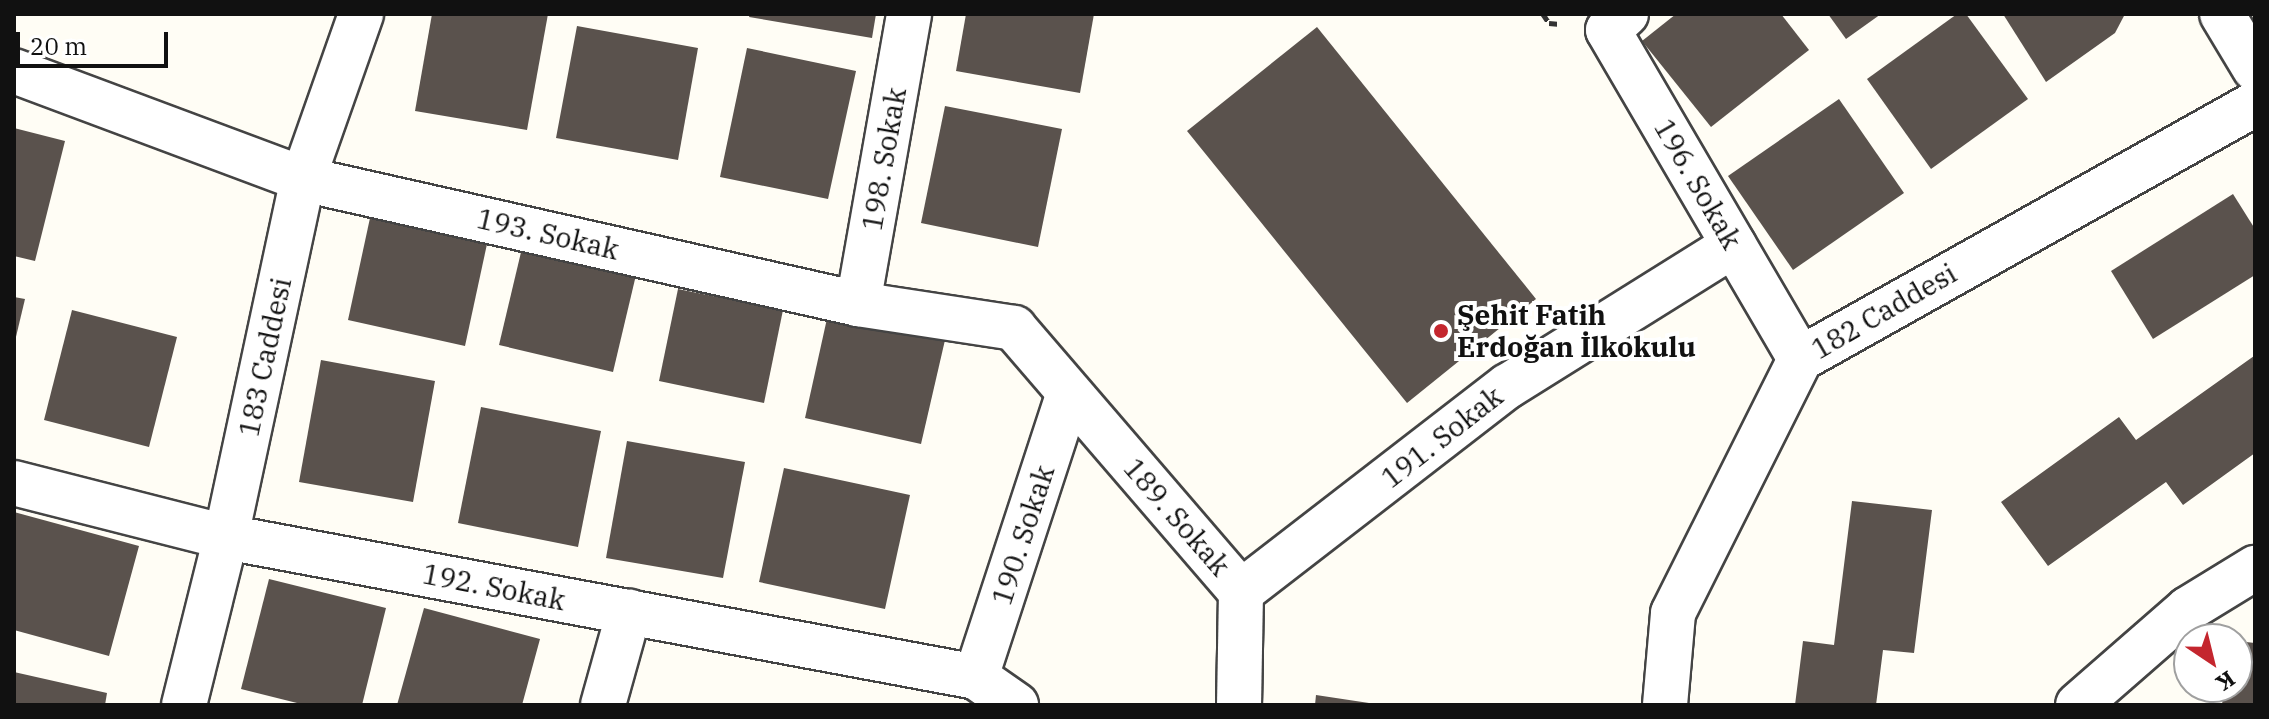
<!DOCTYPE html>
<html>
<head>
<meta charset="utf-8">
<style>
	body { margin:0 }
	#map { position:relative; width:2269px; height:719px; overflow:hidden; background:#fffdf5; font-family:"IBM Plex Serif",serif }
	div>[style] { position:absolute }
	.building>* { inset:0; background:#5a524d }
	.path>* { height:5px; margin-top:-2.5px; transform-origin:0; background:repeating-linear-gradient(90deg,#333 0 8px,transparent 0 12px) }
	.roads { filter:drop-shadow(2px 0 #444) drop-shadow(-2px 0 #444) drop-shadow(0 2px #444) drop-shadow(0 -2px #444) }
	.minor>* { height:44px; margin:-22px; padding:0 22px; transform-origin:22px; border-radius:22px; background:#fff }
	.dots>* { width:22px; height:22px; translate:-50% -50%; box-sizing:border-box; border:4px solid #fff; border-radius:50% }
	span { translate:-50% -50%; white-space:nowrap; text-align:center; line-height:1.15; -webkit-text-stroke:8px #fff; paint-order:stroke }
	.street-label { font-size:28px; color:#111 }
	.poi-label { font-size:28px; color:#111; font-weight:700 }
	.left { translate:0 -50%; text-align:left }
	.frame { position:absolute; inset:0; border:16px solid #111; pointer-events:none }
	.north { position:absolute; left:2173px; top:623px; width:80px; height:80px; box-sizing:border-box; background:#fff; border:2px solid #a0a0a0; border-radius:50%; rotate:145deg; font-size:22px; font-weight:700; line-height:32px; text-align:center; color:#111 }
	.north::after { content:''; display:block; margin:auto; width:28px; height:36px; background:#c4262e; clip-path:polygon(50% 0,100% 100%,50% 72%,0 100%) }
	.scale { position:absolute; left:16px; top:32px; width:152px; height:36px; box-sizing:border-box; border:4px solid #111; border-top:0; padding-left:10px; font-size:24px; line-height:28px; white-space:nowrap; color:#111; -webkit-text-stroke:6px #fff; paint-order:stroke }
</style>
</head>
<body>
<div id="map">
	<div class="building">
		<i style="clip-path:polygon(432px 14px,548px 14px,527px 130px,415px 111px)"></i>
		<i style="clip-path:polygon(750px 14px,876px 14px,872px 38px,749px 17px)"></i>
		<i style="clip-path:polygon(966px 14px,1094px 14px,1080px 93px,956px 71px)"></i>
		<i style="clip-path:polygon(1676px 14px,1781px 14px,1809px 50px,1711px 127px,1642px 41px)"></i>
		<i style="clip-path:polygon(1828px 14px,1881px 14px,1846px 39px)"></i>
		<i style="clip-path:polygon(1957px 14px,1966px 14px,2028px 99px,1931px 169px,1867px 79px)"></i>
		<i style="clip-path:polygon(2003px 14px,2125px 14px,2115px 33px,2046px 82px)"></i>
		<i style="clip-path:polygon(577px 26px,698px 48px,678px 160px,556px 138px)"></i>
		<i style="clip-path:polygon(1317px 27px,1536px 299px,1407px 403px,1187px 131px)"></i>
		<i style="clip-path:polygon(747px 48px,856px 71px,828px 199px,720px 177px)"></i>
		<i style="clip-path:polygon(1839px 99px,1904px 193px,1793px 270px,1728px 176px)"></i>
		<i style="clip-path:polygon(945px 106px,1062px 129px,1038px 247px,921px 223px)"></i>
		<i style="clip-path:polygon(14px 128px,65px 141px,35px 261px,14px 256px)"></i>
		<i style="clip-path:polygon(2233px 194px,2255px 229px,2255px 275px,2153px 339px,2111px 271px)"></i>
		<i style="clip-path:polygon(370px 218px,487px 244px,465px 346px,348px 320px)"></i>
		<i style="clip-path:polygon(522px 248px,636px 275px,613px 372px,499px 345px)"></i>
		<i style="clip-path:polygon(678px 289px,783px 310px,764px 403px,659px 381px)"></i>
		<i style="clip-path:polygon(14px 297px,25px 299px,15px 341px,14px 341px)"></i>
		<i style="clip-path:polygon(72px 310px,177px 337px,149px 447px,44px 420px)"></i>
		<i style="clip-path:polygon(828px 314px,945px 340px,921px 444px,805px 418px)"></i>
		<i style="clip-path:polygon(2254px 356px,2255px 453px,2183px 505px,2166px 482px,2048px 566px,2001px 502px,2119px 417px,2136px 440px)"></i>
		<i style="clip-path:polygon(321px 360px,435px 381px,413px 502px,299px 482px)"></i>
		<i style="clip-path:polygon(481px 407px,601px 431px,578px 547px,458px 523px)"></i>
		<i style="clip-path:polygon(627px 441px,745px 462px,723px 578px,606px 558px)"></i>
		<i style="clip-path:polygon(784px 468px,910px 495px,885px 609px,759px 582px)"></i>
		<i style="clip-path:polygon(1852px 501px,1932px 510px,1914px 653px,1883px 650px,1876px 705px,1795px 705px,1803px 641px,1834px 645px)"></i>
		<i style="clip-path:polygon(14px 512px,139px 546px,109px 656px,14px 630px)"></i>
		<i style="clip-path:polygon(269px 579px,386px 608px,362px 705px,305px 705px,241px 689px)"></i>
		<i style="clip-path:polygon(424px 608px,540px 639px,522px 705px,397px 705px)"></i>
		<i style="clip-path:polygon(2237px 641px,2255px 643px,2255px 705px,2222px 705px,2224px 687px,2237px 687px)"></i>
		<i style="clip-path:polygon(14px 672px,107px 693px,105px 705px,14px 705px)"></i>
		<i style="clip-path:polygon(1316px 695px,1369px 703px,1369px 705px,1315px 705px)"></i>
	</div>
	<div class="path">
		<i style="left:1543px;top:14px;width:11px;rotate:56deg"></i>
		<i style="left:1549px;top:23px;width:11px;rotate:5deg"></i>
	</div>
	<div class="roads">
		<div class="minor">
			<i style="left:1626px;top:14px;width:24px;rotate:138deg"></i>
			<i style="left:1608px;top:30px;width:381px;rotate:59.7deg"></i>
			<i style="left:2222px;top:14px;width:64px;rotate:59deg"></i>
			<i style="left:14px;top:71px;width:309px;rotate:20.5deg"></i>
			<i style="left:303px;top:179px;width:569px;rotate:12.69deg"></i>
			<i style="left:858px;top:304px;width:158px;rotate:8.7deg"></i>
			<i style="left:1014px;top:328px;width:348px;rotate:49.3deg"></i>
			<i style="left:1241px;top:592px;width:113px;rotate:91deg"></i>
			<i style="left:858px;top:304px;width:294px;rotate:-80deg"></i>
			<i style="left:14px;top:483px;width:219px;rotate:14.3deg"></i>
			<i style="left:226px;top:537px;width:763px;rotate:10.57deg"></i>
			<i style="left:976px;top:677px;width:49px;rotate:35deg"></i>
			<i style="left:1241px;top:592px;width:337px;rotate:-37.7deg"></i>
			<i style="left:1508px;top:386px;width:266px;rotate:-32deg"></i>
			<i style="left:976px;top:677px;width:299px;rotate:-71.9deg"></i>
			<i style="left:184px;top:705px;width:173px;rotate:-76deg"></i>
			<i style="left:226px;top:537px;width:366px;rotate:-77.9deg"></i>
			<i style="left:303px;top:179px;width:175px;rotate:-70.6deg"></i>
			<i style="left:603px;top:705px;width:97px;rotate:-74.4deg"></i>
			<i style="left:1665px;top:705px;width:92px;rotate:-85deg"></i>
			<i style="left:1673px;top:613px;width:284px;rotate:-63.4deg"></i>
			<i style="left:1800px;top:359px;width:522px;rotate:-29.27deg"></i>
			<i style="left:2078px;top:705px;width:146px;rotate:-41.1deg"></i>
			<i style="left:2188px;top:609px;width:79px;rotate:-31.5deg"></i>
		</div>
	</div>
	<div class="dots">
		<i style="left:1441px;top:331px;background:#c4262e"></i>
	</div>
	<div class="street-label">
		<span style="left:884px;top:159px;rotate:-80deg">198. Sokak</span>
		<span style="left:1698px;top:184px;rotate:60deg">196. Sokak</span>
		<span style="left:548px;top:234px;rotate:13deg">193. Sokak</span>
		<span style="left:1884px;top:311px;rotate:-30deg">182 Caddesi</span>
		<span style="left:265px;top:357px;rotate:-78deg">183 Caddesi</span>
		<span style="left:1442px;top:437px;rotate:-38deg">191. Sokak</span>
		<span style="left:1177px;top:517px;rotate:49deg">189. Sokak</span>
		<span style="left:1023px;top:535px;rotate:-72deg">190. Sokak</span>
		<span style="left:494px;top:587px;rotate:11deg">192. Sokak</span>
	</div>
	<div class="poi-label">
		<span class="left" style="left:1457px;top:331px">Şehit Fatih<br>Erdoğan İlkokulu</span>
	</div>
	<div class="frame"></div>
	<div class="north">K</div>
	<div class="scale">20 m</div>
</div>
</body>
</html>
